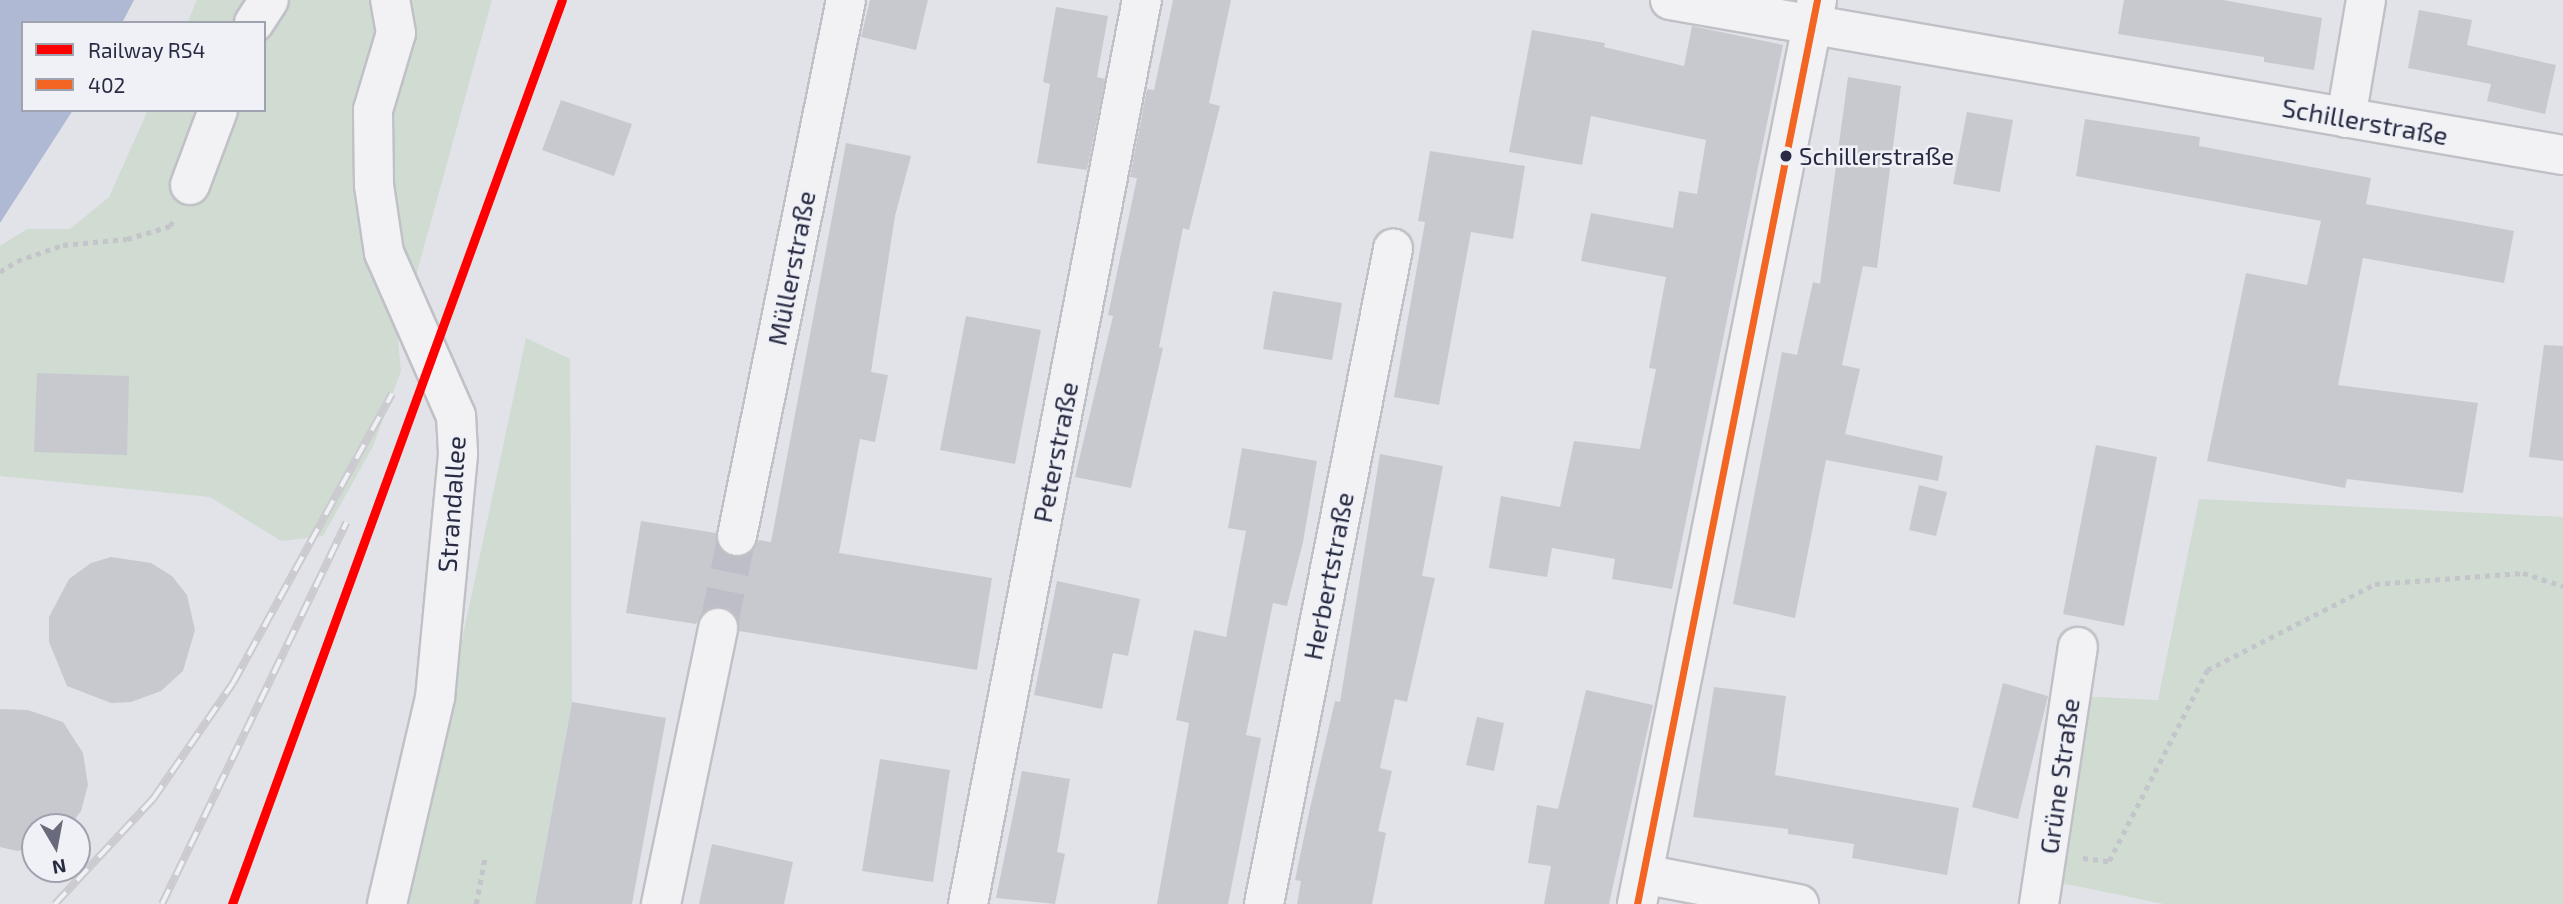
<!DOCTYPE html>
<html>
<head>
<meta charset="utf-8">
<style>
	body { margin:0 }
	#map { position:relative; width:2563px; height:904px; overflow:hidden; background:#e2e3e8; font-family:"Exo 2",sans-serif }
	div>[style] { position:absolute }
	.green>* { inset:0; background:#d0dbd2 }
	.water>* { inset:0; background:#afb9d4 }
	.building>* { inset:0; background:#c8c9cf }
	.minor-tunnel>* { height:38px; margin-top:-19px; transform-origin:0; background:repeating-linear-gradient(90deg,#bdbec7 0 38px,transparent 0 57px) }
	.path>* { height:4.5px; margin-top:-2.25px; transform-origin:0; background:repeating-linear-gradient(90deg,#c4c4cb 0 5px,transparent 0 10px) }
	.roads { filter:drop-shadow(2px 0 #c0c1c6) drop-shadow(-2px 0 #c0c1c6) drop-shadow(0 2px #c0c1c6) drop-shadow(0 -2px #c0c1c6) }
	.minor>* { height:38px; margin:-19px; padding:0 19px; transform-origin:19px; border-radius:19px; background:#f2f2f4 }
	.rail>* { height:8px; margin-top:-4px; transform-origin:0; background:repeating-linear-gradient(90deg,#eff1f7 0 16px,#cbcbcf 0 32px); box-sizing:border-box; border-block:2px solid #cbcbcf }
	.bus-1>* { height:7px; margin:-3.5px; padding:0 3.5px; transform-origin:3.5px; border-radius:3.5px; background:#f26522 }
	.rail-1>* { height:9px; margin:-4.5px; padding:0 4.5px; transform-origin:4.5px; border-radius:4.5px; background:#f00 }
	.dots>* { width:19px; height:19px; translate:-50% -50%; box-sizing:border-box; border:4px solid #eff1f7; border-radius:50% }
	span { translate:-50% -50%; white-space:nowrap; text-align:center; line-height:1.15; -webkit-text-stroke:5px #eff1f7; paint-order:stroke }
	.bus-label { font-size:24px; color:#282b42 }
	.left { translate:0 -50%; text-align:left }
	.street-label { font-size:26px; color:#282b42 }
	.legend { position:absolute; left:21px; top:21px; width:245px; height:91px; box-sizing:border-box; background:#eff1f7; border:2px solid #9fa2af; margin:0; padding:9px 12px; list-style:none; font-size:21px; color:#282b42 }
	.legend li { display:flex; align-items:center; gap:14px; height:35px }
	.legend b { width:35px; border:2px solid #9fa2af }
	.north { position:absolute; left:21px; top:813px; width:70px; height:70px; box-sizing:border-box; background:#eff1f7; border:2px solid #9fa2af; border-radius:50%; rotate:170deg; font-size:19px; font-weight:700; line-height:28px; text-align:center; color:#282b42 }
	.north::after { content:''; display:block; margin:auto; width:24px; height:32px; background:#696b7c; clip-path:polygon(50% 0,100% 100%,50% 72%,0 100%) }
</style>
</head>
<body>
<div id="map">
	<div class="green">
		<i style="clip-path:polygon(197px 0,492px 0,398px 341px,401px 371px,373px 446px,323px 536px,281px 541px,210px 497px,0 476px,0 246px,27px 229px,70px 229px,109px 197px,148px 110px,264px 110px,264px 23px,187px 23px)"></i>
		<i style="clip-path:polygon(526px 338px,570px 359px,572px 702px,535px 904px,406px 904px)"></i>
		<i style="clip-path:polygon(2199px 499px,2563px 517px,2563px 904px,2164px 904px,2056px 882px,2076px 696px,2158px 700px)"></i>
	</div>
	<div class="water">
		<i style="clip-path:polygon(0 0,134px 0,122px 23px,23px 23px,23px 110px,73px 110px,0 223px)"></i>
	</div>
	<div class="building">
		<i style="clip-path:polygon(870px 0,928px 0,916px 50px,861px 37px)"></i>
		<i style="clip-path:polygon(1173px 0,1231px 0,1209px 103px,1220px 106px,1189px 230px,1183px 228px,1159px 347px,1163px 348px,1131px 488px,1075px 477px,1113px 316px,1108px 315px,1137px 178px,1130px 177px,1147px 89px,1154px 90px)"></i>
		<i style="clip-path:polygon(2124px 0,2223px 0,2322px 18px,2314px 70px,2264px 62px,2264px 57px,2118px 34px)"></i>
		<i style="clip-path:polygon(1056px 7px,1108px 16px,1097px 77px,1105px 79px,1087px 170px,1037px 163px,1050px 84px,1043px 82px)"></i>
		<i style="clip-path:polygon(2419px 10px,2472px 20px,2467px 45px,2556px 65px,2545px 114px,2487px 101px,2491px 84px,2408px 68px)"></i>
		<i style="clip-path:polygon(1692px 26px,1783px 45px,1672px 589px,1612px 579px,1615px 559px,1552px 548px,1547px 577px,1489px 568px,1501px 496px,1560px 507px,1574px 441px,1640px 449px,1656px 369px,1649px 368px,1666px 277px,1581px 261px,1591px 213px,1673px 228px,1679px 191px,1697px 194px,1706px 140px,1591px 116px,1582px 165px,1509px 152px,1532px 30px,1605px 43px,1604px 47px,1684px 66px)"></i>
		<i style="clip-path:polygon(1848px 77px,1901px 86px,1877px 268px,1863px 266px,1842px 365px,1860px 369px,1845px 434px,1943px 456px,1938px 481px,1826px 460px,1795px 618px,1733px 604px,1782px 352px,1797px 355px,1813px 282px,1820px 284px)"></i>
		<i style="clip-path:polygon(561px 100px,632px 124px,614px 176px,542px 150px)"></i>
		<i style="clip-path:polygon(1967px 112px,2013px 120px,2000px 192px,1953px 184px)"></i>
		<i style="clip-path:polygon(2085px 119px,2200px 137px,2199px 146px,2371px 178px,2366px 204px,2514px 231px,2504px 283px,2363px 258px,2338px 385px,2478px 403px,2463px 493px,2347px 479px,2345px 488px,2207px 461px,2246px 273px,2307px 285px,2321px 221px,2076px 176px)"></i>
		<i style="clip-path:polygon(846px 143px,911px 156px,895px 216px,871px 372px,888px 375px,875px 442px,860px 439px,839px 553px,992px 578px,977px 670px,739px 631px,733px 612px,722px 607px,702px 613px,696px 624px,626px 613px,641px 521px,716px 533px,722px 552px,733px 557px,753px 551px,759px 540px,771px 542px)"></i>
		<i style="clip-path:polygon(1430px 151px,1525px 166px,1513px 239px,1471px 232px,1439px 405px,1394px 397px,1425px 222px,1418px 221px)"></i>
		<i style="clip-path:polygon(1273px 291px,1342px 303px,1332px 360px,1263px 349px)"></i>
		<i style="clip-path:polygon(966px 316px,1041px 330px,1015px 464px,940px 450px)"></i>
		<i style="clip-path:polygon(2544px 345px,2563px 346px,2563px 461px,2529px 457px)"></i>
		<i style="clip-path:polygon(37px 373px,129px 376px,127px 455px,34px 452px)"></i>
		<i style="clip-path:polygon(2096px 445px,2157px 457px,2124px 626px,2063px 614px)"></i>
		<i style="clip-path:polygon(1242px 448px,1317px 461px,1303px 542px,1287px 606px,1273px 603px,1246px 735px,1261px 738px,1228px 904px,1157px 904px,1189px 723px,1176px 720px,1194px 630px,1226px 637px,1246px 531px,1228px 528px)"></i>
		<i style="clip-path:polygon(1380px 454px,1443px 466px,1422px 576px,1435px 578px,1407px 702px,1395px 699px,1380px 768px,1392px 771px,1378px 831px,1386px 833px,1372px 904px,1297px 904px,1301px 881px,1295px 880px,1310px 808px,1335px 701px,1340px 702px)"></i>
		<i style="clip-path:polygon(1919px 485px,1947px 492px,1936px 536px,1909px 530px)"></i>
		<i style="clip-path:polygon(111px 557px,151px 563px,172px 576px,187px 595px,195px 630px,183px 671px,161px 691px,131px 702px,111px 703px,67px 686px,49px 642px,49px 617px,69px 579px,91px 563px)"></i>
		<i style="clip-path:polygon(1057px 581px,1140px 599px,1128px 656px,1113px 653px,1102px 709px,1034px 695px)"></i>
		<i style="clip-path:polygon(2003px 683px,2048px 696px,2018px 819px,1972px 807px)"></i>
		<i style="clip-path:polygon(1714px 687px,1786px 696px,1775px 775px,1959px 808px,1947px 875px,1852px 858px,1854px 844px,1788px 834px,1788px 829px,1693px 817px)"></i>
		<i style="clip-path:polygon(1586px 690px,1653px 705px,1609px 904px,1544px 904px,1551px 866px,1528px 863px,1537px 805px,1558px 809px)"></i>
		<i style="clip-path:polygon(572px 702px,666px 718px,632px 904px,535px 904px)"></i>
		<i style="clip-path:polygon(0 709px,28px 710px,63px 722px,83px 753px,88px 785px,81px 811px,69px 827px,35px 827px,35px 848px,17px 851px,0 847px)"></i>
		<i style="clip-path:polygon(1477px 717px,1504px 723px,1494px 771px,1466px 765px)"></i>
		<i style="clip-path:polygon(880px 759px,950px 770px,933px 882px,862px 871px)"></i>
		<i style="clip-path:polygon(1022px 771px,1070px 779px,1057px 852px,1065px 854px,1055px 904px,996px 898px)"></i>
		<i style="clip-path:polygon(712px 844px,793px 862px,784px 904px,699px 904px)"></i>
	</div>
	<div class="minor-tunnel">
		<i style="left:718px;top:628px;width:94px;rotate:-78.3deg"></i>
	</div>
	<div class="path">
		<i style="left:0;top:272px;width:20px;rotate:-33deg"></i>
		<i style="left:17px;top:261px;width:49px;rotate:-19.2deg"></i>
		<i style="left:63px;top:245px;width:64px;rotate:-5.4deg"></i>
		<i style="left:127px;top:239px;width:45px;rotate:-16.8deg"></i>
		<i style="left:170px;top:226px;width:10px;rotate:-61deg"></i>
		<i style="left:2083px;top:858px;width:26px;rotate:7deg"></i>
		<i style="left:2109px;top:861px;width:215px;rotate:-62.8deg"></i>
		<i style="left:2207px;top:670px;width:189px;rotate:-27.1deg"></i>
		<i style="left:2375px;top:584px;width:148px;rotate:-4.3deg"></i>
		<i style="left:2523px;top:573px;width:42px;rotate:18deg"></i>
		<i style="left:476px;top:904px;width:48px;rotate:-79.2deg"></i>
	</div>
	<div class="roads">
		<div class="minor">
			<i style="left:1670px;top:0;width:906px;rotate:9.85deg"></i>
			<i style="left:254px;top:23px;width:27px;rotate:-57deg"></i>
			<i style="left:2346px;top:118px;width:120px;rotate:-80.4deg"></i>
			<i style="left:190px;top:185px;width:80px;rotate:-69.5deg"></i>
			<i style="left:737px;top:536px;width:547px;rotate:-78.51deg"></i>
			<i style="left:1643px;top:874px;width:159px;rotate:10.9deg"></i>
			<i style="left:387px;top:904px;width:212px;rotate:-76.9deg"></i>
			<i style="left:435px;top:698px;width:246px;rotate:-84.6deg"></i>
			<i style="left:458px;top:453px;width:37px;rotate:-93deg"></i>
			<i style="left:456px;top:416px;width:178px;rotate:-113.8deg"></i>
			<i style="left:384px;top:253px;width:69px;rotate:-98.4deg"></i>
			<i style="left:374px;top:185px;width:75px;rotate:-90.8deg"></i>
			<i style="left:373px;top:110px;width:80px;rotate:-73.4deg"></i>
			<i style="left:396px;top:33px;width:34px;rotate:-100deg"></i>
			<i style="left:661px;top:904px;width:282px;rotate:-78.3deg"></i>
			<i style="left:968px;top:904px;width:921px;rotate:-79.11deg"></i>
			<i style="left:1264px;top:904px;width:668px;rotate:-78.86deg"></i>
			<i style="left:1637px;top:904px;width:922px;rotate:-78.74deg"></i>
			<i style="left:2039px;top:904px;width:260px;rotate:-81.4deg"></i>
		</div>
	</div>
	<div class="rail">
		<i style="left:55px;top:904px;width:144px;rotate:-47deg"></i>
		<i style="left:153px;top:799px;width:141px;rotate:-55.4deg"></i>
		<i style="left:233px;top:683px;width:330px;rotate:-61.2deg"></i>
		<i style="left:162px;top:904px;width:424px;rotate:-64.2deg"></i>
	</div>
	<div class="bus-1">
		<i style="left:1637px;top:904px;width:922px;rotate:-78.74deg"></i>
	</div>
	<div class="rail-1">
		<i style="left:232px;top:904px;width:962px;rotate:-69.95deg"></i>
	</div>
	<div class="dots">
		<i style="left:1786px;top:156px;background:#282b42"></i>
	</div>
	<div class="bus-label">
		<span class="left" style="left:1799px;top:156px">Schillerstraße</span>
	</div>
	<div class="street-label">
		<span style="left:2365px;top:121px;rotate:10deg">Schillerstraße</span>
		<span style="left:791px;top:268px;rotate:-79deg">Müllerstraße</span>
		<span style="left:1055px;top:452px;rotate:-79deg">Peterstraße</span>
		<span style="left:451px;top:504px;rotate:-86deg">Strandallee</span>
		<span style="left:1328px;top:576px;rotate:-79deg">Herbertstraße</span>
		<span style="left:2059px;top:776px;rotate:-82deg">Grüne Straße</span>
	</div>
	<ul class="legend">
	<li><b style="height:9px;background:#f00"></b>Railway RS4</li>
	<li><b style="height:9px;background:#f26522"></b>402</li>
	</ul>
	<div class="north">N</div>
</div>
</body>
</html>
